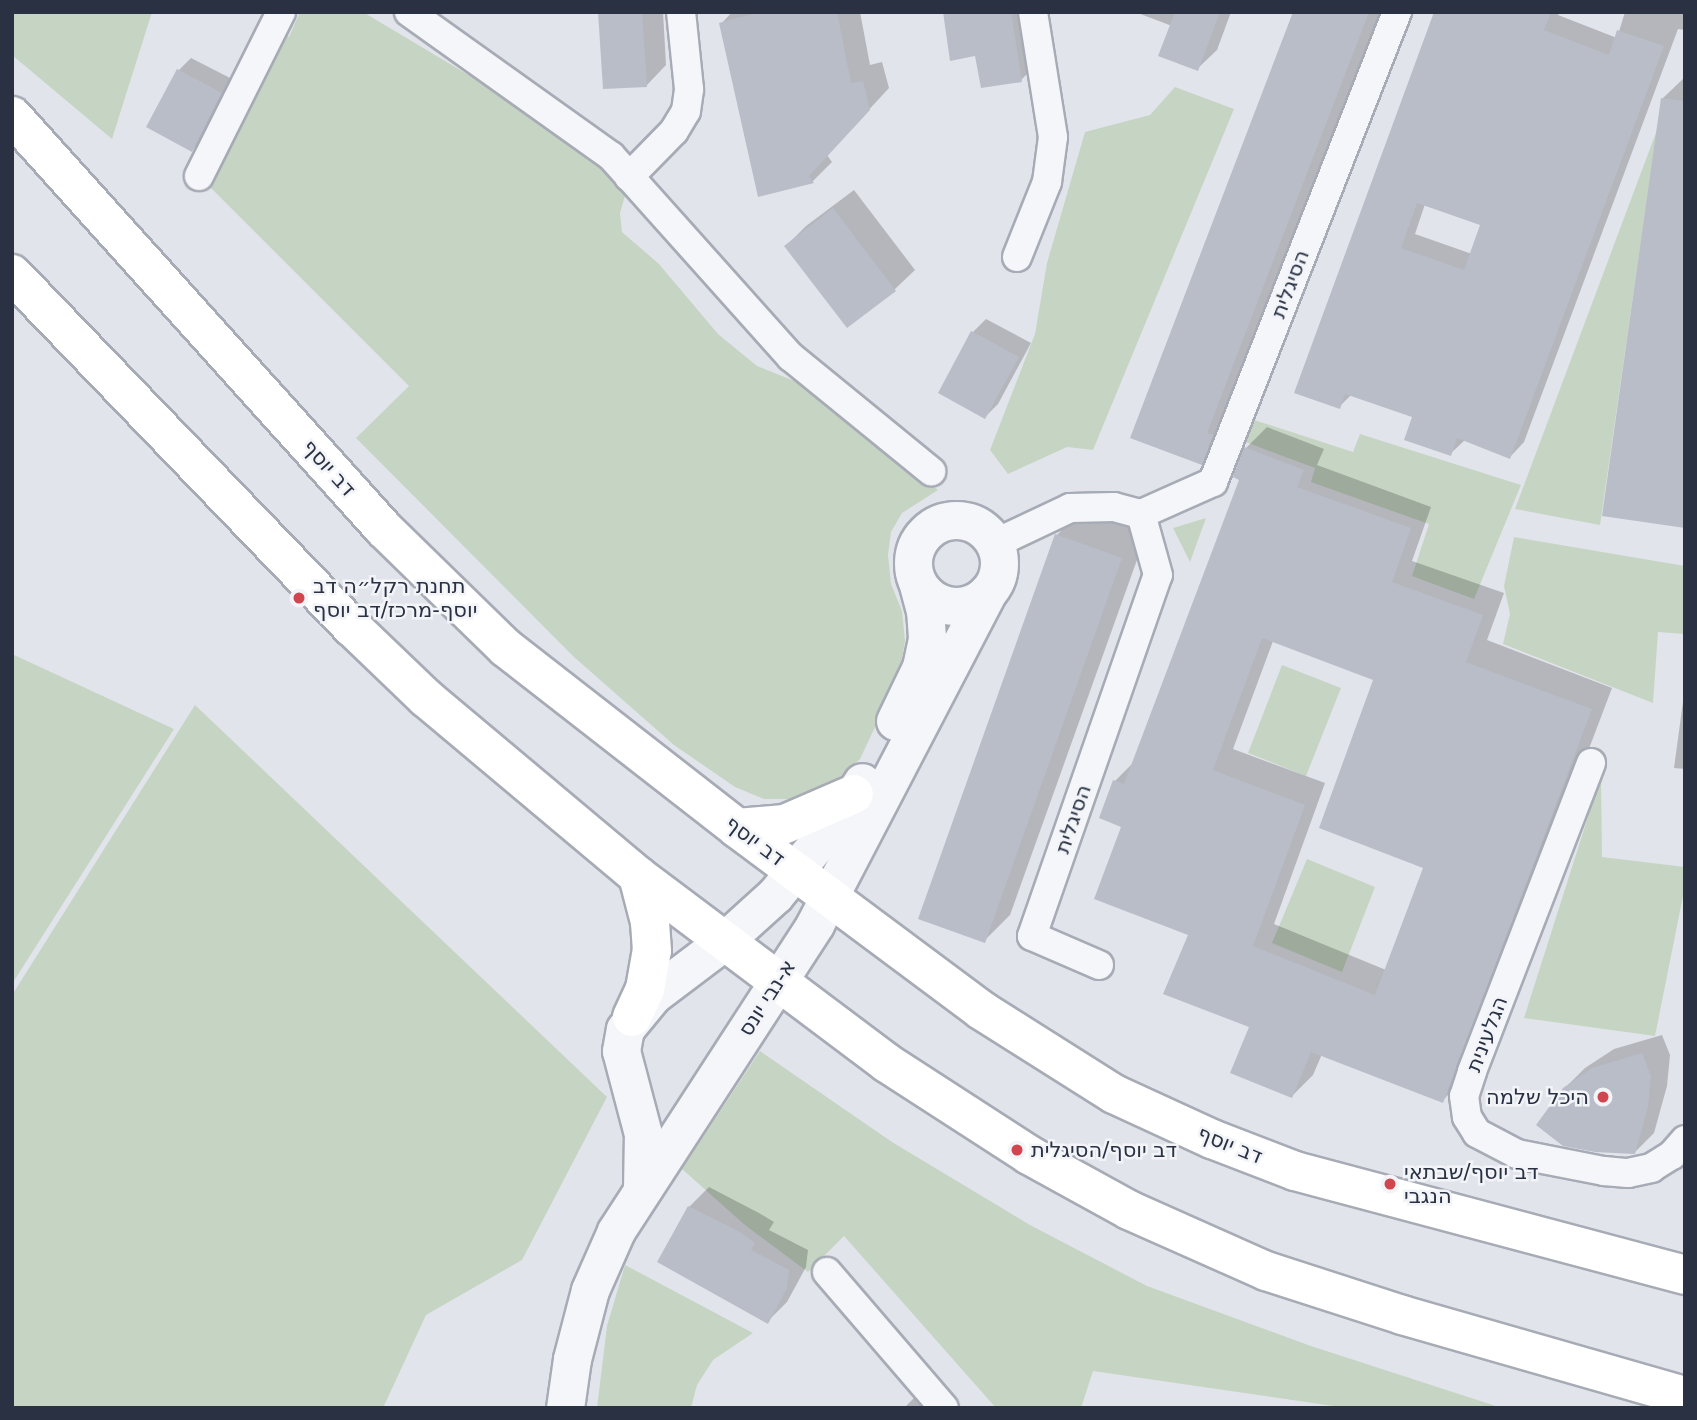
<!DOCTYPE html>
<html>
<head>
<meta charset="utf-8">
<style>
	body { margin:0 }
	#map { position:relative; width:1697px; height:1420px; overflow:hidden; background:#e2e4eb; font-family:"DejaVu Sans",Heebo,sans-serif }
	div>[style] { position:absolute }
	.green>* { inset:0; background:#c6d5c3 }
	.shadow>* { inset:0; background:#0003 }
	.building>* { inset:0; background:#b9bdc8 }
	.roads { filter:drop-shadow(2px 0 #a7abb5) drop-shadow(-2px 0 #a7abb5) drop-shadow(0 2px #a7abb5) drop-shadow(0 -2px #a7abb5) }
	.minor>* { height:28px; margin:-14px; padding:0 14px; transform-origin:14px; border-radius:14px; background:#f5f6f9 }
	.tertiary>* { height:37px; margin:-18.5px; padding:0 18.5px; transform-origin:18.5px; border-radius:18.5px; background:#f5f6f9 }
	.tertiary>.ring { margin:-18.5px; padding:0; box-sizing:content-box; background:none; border:37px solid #f5f6f9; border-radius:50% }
	.secondary>* { height:38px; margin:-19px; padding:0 19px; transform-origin:19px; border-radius:19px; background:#fff }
	.dots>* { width:19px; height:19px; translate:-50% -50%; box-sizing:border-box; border:4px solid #f2f4f8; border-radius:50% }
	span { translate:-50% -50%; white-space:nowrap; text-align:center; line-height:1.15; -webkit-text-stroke:5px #f2f4f8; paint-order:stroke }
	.street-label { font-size:21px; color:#293143 }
	.poi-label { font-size:21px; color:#293143 }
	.left { translate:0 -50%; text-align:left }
	.right { translate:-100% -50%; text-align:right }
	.frame { position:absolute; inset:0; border:14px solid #293143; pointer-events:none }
</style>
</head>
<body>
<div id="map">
	<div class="green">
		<i style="clip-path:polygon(12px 12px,152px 12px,112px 139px,12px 55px)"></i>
		<i style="clip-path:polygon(300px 12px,363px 12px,507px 98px,598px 160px,627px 189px,620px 213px,622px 232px,659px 264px,718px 334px,757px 366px,812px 388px,938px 490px,902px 513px,891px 532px,888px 555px,891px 584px,902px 611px,905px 641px,899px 676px,860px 759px,825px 790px,798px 799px,764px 799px,735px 787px,674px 745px,574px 657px,356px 438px,409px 386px,207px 184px,275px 32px,289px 37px)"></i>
		<i style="clip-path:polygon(1175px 87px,1234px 109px,1093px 450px,1067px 447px,1008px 474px,990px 450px,1035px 334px,1047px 263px,1085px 132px,1150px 115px)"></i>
		<i style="clip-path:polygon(1657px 130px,1600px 525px,1515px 509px)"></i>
		<i style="clip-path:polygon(1248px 418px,1353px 452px,1360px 434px,1521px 485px,1474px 599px,1412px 576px,1429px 524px,1311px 482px,1315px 468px,1243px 441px)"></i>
		<i style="clip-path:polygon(1206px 518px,1190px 562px,1173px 528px)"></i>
		<i style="clip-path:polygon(1514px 537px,1685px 566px,1685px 634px,1658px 632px,1653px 703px,1503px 644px,1510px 614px,1504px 586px)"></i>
		<i style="clip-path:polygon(12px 654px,174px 729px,12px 984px)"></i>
		<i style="clip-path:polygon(1282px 665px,1341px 688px,1306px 776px,1248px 753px)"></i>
		<i style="clip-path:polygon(195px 705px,607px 1097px,522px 1260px,426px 1315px,383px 1408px,12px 1408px,12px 995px)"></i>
		<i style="clip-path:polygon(1601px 776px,1602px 857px,1685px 867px,1685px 886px,1655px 1036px,1524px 1018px)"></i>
		<i style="clip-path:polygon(1307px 859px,1375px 887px,1342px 972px,1272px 943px)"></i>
		<i style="clip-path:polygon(760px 1051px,892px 1142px,1030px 1225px,1147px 1286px,1311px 1346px,1502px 1408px,1347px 1408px,1093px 1371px,1081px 1408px,996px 1408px,844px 1236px,808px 1272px,745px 1225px,682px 1169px)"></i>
		<i style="clip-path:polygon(625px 1265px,753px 1333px,713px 1360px,697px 1385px,691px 1408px,597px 1408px,607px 1326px)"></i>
	</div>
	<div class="shadow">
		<i style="clip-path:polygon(600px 12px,663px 12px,666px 65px,647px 85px)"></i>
		<i style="clip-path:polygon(732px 12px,860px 12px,870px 65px,882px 62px,889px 88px,827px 155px,832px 162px,813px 181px,759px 195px,721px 24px)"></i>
		<i style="clip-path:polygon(945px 12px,1033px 12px,1041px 60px,1021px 80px,977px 54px)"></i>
		<i style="clip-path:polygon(1135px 12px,1231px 12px,1217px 50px,1197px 69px,1172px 26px)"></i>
		<i style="clip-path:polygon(1295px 12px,1384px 12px,1227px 437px,1201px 463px,1132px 437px)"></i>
		<i style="clip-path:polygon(evenodd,1435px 12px,1559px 12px,1558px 15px,1617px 38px,1625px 12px,1685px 12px,1685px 30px,1678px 29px,1524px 442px,1510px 457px,1465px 440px,1450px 454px,1414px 416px,1351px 395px,1339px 407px,1435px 12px,1425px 204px,1482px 224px,1472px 254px,1415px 234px,1425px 204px)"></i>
		<i style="clip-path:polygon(191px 58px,234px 80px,205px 137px,192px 150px,178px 71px)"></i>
		<i style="clip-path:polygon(1685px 77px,1685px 526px,1663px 98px)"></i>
		<i style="clip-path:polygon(854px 190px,915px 270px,895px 289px,847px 326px,786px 246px,806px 226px)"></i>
		<i style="clip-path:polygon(986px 319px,1031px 343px,998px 404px,985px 417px,940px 392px,973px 332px)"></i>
		<i style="clip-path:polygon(evenodd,1267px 427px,1324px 449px,1317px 465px,1431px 507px,1412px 561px,1504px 593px,1487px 640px,1612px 688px,1464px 1079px,1442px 1101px,1322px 1054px,1313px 1075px,1292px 1096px,1123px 826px,1115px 781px,1135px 761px,1241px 479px,1246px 448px,1267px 427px,1273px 641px,1375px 679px,1425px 867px,1386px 970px,1274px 924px,1325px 783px,1233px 749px,1273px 641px)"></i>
		<i style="clip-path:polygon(1082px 509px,1147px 532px,1010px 915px,984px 941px,1057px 535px)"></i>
		<i style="clip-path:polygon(1685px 687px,1685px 769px,1674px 768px)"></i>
		<i style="clip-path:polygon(1662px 1035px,1670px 1055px,1667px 1086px,1654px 1133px,1634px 1153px,1564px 1089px,1585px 1068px,1614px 1049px)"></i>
		<i style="clip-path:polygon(709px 1187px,759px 1213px,774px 1222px,769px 1230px,808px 1250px,806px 1267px,787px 1302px,768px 1321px,689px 1207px)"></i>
		<i style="clip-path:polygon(921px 1391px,937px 1408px,904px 1408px)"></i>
	</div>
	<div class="building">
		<i style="clip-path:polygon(598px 12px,642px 12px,647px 87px,603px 89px)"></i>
		<i style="clip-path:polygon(760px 12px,837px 12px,851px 83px,863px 81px,870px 110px,809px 176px,814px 183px,758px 197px,719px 23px)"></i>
		<i style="clip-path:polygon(943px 12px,1011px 12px,1022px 82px,981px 88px,975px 56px,950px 61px)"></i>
		<i style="clip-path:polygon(1175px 12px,1220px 12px,1198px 71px,1158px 56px)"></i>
		<i style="clip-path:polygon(1293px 12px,1369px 12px,1207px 433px,1213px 435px,1202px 465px,1130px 438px)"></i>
		<i style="clip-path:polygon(evenodd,1434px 12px,1551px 12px,1544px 30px,1609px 55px,1617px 30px,1664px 46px,1510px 459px,1457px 438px,1451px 456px,1404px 440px,1412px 417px,1345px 394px,1340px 409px,1294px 393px,1434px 12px,1417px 203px,1480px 225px,1464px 270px,1401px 248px,1417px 203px)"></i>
		<i style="clip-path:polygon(177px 69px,222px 93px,192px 152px,146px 127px)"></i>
		<i style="clip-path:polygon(1661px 98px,1685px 101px,1685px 528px,1602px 516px)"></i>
		<i style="clip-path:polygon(833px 208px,896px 291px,847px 328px,784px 246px)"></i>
		<i style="clip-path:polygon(971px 331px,1019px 357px,985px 419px,938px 393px)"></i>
		<i style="clip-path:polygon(evenodd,1244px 447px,1304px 470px,1297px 487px,1411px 528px,1392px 582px,1483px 615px,1466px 662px,1592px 709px,1443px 1103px,1311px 1052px,1292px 1098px,1230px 1073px,1249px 1027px,1163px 994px,1188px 935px,1094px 899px,1121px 827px,1099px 818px,1113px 780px,1124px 784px,1239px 480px,1233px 477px,1244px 447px,1262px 638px,1373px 680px,1319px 828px,1423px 868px,1375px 995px,1253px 946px,1305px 805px,1213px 770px,1262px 638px)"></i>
		<i style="clip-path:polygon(1055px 534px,1122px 558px,985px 943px,918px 919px)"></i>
		<i style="clip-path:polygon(1642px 1053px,1651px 1076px,1648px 1107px,1635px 1154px,1595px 1152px,1563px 1146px,1536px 1125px,1563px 1088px,1592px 1068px)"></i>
		<i style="clip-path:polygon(688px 1206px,740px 1232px,755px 1243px,751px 1250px,789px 1270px,787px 1288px,768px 1324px,657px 1262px)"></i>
	</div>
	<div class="roads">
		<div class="minor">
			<i style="left:409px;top:12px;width:248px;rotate:35.5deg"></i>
			<i style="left:611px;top:156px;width:270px;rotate:48.2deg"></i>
			<i style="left:791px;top:357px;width:181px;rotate:39.2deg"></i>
			<i style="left:199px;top:176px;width:183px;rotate:-63.4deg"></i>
			<i style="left:629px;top:177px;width:64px;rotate:-45.6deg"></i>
			<i style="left:674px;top:131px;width:23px;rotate:-59deg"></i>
			<i style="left:686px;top:111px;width:22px;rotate:-82deg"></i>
			<i style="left:689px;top:89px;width:77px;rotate:-95.9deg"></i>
			<i style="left:1017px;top:257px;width:81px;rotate:-68.2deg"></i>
			<i style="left:1047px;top:182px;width:45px;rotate:-82.4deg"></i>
			<i style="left:1053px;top:137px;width:127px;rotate:-99.1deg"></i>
			<i style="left:994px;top:544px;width:84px;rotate:-25.3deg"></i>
			<i style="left:1070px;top:508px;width:44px;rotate:-1.3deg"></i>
			<i style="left:1114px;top:507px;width:28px;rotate:15deg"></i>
			<i style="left:1591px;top:763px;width:331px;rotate:111.1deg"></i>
			<i style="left:1472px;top:1072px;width:25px;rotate:108deg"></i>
			<i style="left:1464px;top:1096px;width:21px;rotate:82deg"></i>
			<i style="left:1467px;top:1117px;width:19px;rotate:58deg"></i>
			<i style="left:1477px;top:1133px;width:45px;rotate:27.7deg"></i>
			<i style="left:1517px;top:1154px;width:89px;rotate:11.1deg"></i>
			<i style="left:1604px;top:1171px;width:24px;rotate:5deg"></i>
			<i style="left:1628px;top:1173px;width:24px;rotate:-12deg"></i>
			<i style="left:1651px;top:1168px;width:25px;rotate:-32deg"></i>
			<i style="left:1672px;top:1155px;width:20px;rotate:-49deg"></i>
			<i style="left:1099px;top:965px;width:73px;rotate:-156.6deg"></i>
			<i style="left:1032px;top:936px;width:382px;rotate:-70.8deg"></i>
			<i style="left:1158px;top:575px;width:63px;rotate:-105.6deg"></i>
			<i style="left:1141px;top:514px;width:79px;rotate:-24deg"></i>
			<i style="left:1213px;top:482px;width:505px;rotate:-68.62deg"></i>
			<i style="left:827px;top:1272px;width:179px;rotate:49.3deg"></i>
		</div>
		<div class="tertiary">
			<i class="ring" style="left:913px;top:520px;width:49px;height:49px"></i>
			<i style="left:895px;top:721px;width:60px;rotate:-64.3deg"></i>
			<i style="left:921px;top:667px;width:30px;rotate:-78deg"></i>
			<i style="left:927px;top:638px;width:27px;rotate:-94deg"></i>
			<i style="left:925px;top:611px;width:30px;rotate:-105deg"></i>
			<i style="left:642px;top:1189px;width:55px;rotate:-89deg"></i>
			<i style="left:643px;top:1134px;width:86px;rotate:-104.8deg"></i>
			<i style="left:621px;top:1051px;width:22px;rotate:-80deg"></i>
			<i style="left:625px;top:1029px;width:44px;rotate:-50.5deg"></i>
			<i style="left:653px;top:995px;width:88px;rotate:-37.1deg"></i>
			<i style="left:723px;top:942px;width:70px;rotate:-42.1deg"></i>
			<i style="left:775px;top:895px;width:99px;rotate:-50.7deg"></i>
			<i style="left:838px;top:818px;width:43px;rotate:-56.3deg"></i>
			<i style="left:565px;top:1408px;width:49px;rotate:-81.9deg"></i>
			<i style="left:572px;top:1359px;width:71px;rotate:-75.4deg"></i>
			<i style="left:590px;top:1290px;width:64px;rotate:-66.2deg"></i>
			<i style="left:616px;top:1231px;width:366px;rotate:-57deg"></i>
			<i style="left:815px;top:924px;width:374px;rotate:-62.5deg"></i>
		</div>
		<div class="secondary">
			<i style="left:12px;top:116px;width:556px;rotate:47.99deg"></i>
			<i style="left:384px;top:529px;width:170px;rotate:44.3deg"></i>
			<i style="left:506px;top:648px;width:293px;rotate:37.9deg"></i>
			<i style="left:737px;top:828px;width:304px;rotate:36.7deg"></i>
			<i style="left:981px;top:1010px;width:157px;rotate:32.3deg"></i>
			<i style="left:1114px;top:1094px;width:108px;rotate:24.7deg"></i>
			<i style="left:1212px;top:1139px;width:89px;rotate:21.1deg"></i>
			<i style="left:1295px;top:1171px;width:404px;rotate:14.9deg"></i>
			<i style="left:12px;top:274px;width:490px;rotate:46.1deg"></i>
			<i style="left:352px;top:627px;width:103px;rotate:43.8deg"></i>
			<i style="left:426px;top:698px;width:277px;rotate:40deg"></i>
			<i style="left:638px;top:876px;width:311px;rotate:36.9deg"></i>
			<i style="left:887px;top:1063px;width:169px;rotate:32.9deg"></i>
			<i style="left:1029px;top:1155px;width:114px;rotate:28.8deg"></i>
			<i style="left:1129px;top:1210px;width:150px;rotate:24deg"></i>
			<i style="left:1266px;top:1271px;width:143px;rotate:17.9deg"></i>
			<i style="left:1402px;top:1315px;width:294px;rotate:16deg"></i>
			<i style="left:737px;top:828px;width:48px;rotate:-4.8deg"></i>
			<i style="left:785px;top:824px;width:75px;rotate:-23.5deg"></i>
			<i style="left:632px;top:1017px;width:31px;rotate:-65deg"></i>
			<i style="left:645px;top:989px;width:39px;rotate:-80deg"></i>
			<i style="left:652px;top:951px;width:29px;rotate:-94deg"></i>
			<i style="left:650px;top:922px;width:48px;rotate:-104.6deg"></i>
		</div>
	</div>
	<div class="dots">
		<i style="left:299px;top:598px;background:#d1454f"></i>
		<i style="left:1603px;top:1097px;background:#d1454f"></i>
		<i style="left:1017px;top:1150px;background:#d1454f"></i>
		<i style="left:1390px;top:1184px;background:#d1454f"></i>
	</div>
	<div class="street-label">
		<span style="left:1290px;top:284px;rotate:-69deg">הסיגלית</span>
		<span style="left:329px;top:468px;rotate:48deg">דב יוסף</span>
		<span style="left:1073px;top:819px;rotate:-71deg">הסיגלית</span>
		<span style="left:755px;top:841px;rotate:37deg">דב יוסף</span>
		<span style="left:767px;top:998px;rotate:-57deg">א-נבי יונס</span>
		<span style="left:1487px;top:1034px;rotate:-69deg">הגלעינית</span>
		<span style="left:1230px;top:1145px;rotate:22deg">דב יוסף</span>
	</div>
	<div class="poi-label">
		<span class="left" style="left:313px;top:598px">תחנת רקל״ה דב<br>יוסף-מרכז/דב יוסף</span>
		<span class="right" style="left:1589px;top:1097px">היכל שלמה</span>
		<span class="left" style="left:1031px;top:1150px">דב יוסף/הסיגלית</span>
		<span class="left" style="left:1404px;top:1184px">דב יוסף/שבתאי<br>הנגבי</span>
	</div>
	<div class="frame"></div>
</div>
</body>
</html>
